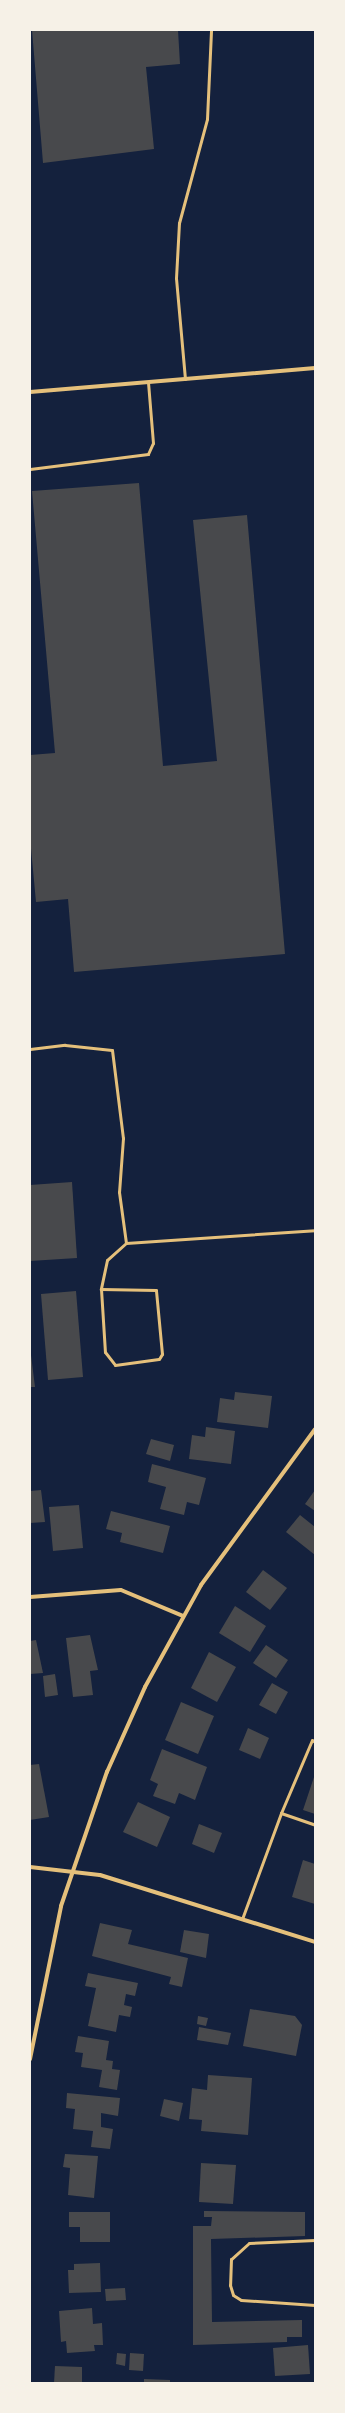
<!DOCTYPE html>
<html>
<head>
<meta charset="utf-8">
<style>
	body { margin:0 }
	#map { position:relative; width:345px; height:2413px; overflow:hidden; background:#14213d; font-family:"Libre Baskerville",serif }
	div>[style] { position:absolute }
	.building>* { inset:0; background:#48494c }
	.service>* { height:3px; margin:-1.5px; padding:0 1.5px; transform-origin:1.5px; border-radius:1.5px; background:#e5c07b }
	.minor>* { height:4px; margin:-2px; padding:0 2px; transform-origin:2px; border-radius:2px; background:#e5c07b }
	span { translate:-50% -50%; white-space:nowrap; text-align:center; line-height:1.15; -webkit-text-stroke:3.5px #f6f1e7; paint-order:stroke }
	.frame { position:absolute; inset:0; border:31px solid #f6f1e7; pointer-events:none }
</style>
</head>
<body>
<div id="map">
	<div class="building">
		<i style="clip-path:polygon(32px 30px,178px 30px,180px 64px,146px 67px,154px 149px,43px 163px)"></i>
		<i style="clip-path:polygon(139px 483px,163px 766px,217px 761px,193px 520px,247px 515px,285px 954px,74px 972px,68px 899px,36px 902px,30px 838px,30px 755px,55px 753px,32px 491px)"></i>
		<i style="clip-path:polygon(72px 1182px,77px 1258px,30px 1261px,30px 1185px)"></i>
		<i style="clip-path:polygon(76px 1291px,83px 1377px,48px 1380px,41px 1294px)"></i>
		<i style="clip-path:polygon(30px 1347px,35px 1387px,30px 1387px)"></i>
		<i style="clip-path:polygon(235px 1392px,272px 1396px,268px 1428px,217px 1422px,220px 1398px,234px 1400px)"></i>
		<i style="clip-path:polygon(206px 1427px,235px 1431px,231px 1464px,189px 1459px,192px 1435px,205px 1437px)"></i>
		<i style="clip-path:polygon(151px 1439px,174px 1445px,170px 1461px,146px 1454px)"></i>
		<i style="clip-path:polygon(152px 1464px,206px 1478px,199px 1505px,187px 1502px,184px 1515px,160px 1509px,166px 1487px,148px 1482px)"></i>
		<i style="clip-path:polygon(41px 1490px,45px 1522px,30px 1523px,30px 1491px)"></i>
		<i style="clip-path:polygon(315px 1490px,315px 1511px,305px 1504px)"></i>
		<i style="clip-path:polygon(79px 1505px,83px 1548px,53px 1551px,49px 1507px)"></i>
		<i style="clip-path:polygon(111px 1511px,170px 1526px,163px 1553px,120px 1542px,122px 1533px,106px 1529px)"></i>
		<i style="clip-path:polygon(300px 1515px,315px 1527px,315px 1555px,286px 1532px)"></i>
		<i style="clip-path:polygon(263px 1570px,287px 1588px,270px 1610px,246px 1592px)"></i>
		<i style="clip-path:polygon(235px 1606px,266px 1626px,250px 1652px,219px 1633px)"></i>
		<i style="clip-path:polygon(90px 1635px,98px 1670px,90px 1671px,93px 1695px,73px 1697px,66px 1638px)"></i>
		<i style="clip-path:polygon(36px 1640px,43px 1673px,30px 1674px,30px 1641px)"></i>
		<i style="clip-path:polygon(266px 1645px,288px 1660px,276px 1678px,253px 1663px)"></i>
		<i style="clip-path:polygon(209px 1652px,236px 1667px,217px 1702px,191px 1688px)"></i>
		<i style="clip-path:polygon(55px 1674px,58px 1695px,45px 1697px,43px 1676px)"></i>
		<i style="clip-path:polygon(272px 1683px,288px 1692px,276px 1714px,259px 1705px)"></i>
		<i style="clip-path:polygon(181px 1702px,214px 1716px,198px 1754px,165px 1740px)"></i>
		<i style="clip-path:polygon(248px 1728px,269px 1738px,260px 1759px,239px 1750px)"></i>
		<i style="clip-path:polygon(162px 1749px,207px 1767px,195px 1800px,179px 1793px,175px 1804px,153px 1796px,158px 1784px,150px 1780px)"></i>
		<i style="clip-path:polygon(39px 1764px,49px 1817px,30px 1820px,30px 1765px)"></i>
		<i style="clip-path:polygon(315px 1774px,315px 1814px,303px 1810px)"></i>
		<i style="clip-path:polygon(138px 1802px,170px 1817px,157px 1847px,123px 1832px)"></i>
		<i style="clip-path:polygon(199px 1824px,222px 1833px,214px 1853px,192px 1844px)"></i>
		<i style="clip-path:polygon(303px 1860px,315px 1864px,315px 1904px,292px 1897px)"></i>
		<i style="clip-path:polygon(100px 1923px,132px 1930px,128px 1944px,188px 1958px,182px 1987px,169px 1984px,171px 1977px,92px 1956px)"></i>
		<i style="clip-path:polygon(184px 1930px,209px 1934px,206px 1958px,180px 1952px)"></i>
		<i style="clip-path:polygon(88px 1973px,138px 1983px,135px 1996px,126px 1994px,124px 2005px,132px 2007px,130px 2017px,119px 2015px,116px 2032px,88px 2026px,96px 1988px,85px 1986px)"></i>
		<i style="clip-path:polygon(250px 2009px,295px 2016px,302px 2025px,296px 2056px,243px 2046px)"></i>
		<i style="clip-path:polygon(198px 2016px,208px 2018px,206px 2026px,197px 2024px)"></i>
		<i style="clip-path:polygon(199px 2027px,231px 2033px,228px 2045px,197px 2040px)"></i>
		<i style="clip-path:polygon(78px 2036px,109px 2041px,106px 2060px,113px 2061px,112px 2069px,120px 2070px,117px 2090px,99px 2087px,102px 2070px,81px 2067px,83px 2053px,75px 2052px)"></i>
		<i style="clip-path:polygon(208px 2075px,252px 2078px,248px 2135px,201px 2131px,202px 2120px,189px 2119px,192px 2088px,207px 2090px)"></i>
		<i style="clip-path:polygon(67px 2093px,120px 2098px,118px 2116px,101px 2113px,101px 2127px,113px 2129px,110px 2149px,91px 2147px,93px 2131px,73px 2129px,75px 2109px,66px 2108px)"></i>
		<i style="clip-path:polygon(164px 2099px,183px 2103px,179px 2121px,160px 2116px)"></i>
		<i style="clip-path:polygon(65px 2154px,98px 2156px,94px 2198px,68px 2195px,70px 2168px,63px 2167px)"></i>
		<i style="clip-path:polygon(201px 2163px,236px 2165px,233px 2204px,199px 2202px)"></i>
		<i style="clip-path:polygon(204px 2211px,305px 2212px,305px 2236px,211px 2239px,212px 2322px,302px 2320px,302px 2337px,287px 2337px,287px 2342px,193px 2345px,193px 2226px,211px 2226px,212px 2217px,204px 2217px)"></i>
		<i style="clip-path:polygon(69px 2212px,110px 2212px,110px 2242px,80px 2242px,80px 2227px,69px 2227px)"></i>
		<i style="clip-path:polygon(100px 2263px,101px 2292px,69px 2293px,68px 2270px,74px 2270px,74px 2264px)"></i>
		<i style="clip-path:polygon(125px 2288px,126px 2300px,106px 2301px,105px 2289px)"></i>
		<i style="clip-path:polygon(92px 2308px,93px 2324px,102px 2323px,103px 2345px,94px 2345px,95px 2351px,67px 2353px,66px 2341px,61px 2342px,59px 2311px)"></i>
		<i style="clip-path:polygon(308px 2345px,310px 2374px,275px 2376px,273px 2348px)"></i>
		<i style="clip-path:polygon(117px 2353px,126px 2354px,125px 2366px,116px 2364px)"></i>
		<i style="clip-path:polygon(130px 2353px,144px 2354px,143px 2371px,129px 2370px)"></i>
		<i style="clip-path:polygon(55px 2366px,82px 2367px,82px 2383px,54px 2383px)"></i>
		<i style="clip-path:polygon(144px 2379px,170px 2380px,170px 2383px,144px 2383px)"></i>
	</div>
	<div class="service">
		<i style="left:185px;top:379px;width:101px;rotate:-95.1deg"></i>
		<i style="left:176px;top:278px;width:55px;rotate:-86.9deg"></i>
		<i style="left:179px;top:223px;width:108px;rotate:-74.9deg"></i>
		<i style="left:207px;top:119px;width:89px;rotate:-87.4deg"></i>
		<i style="left:30px;top:469px;width:119px;rotate:-7.2deg"></i>
		<i style="left:148px;top:454px;width:12px;rotate:-66deg"></i>
		<i style="left:153px;top:443px;width:61px;rotate:-94.7deg"></i>
		<i style="left:30px;top:1049px;width:35px;rotate:-7deg"></i>
		<i style="left:65px;top:1045px;width:47px;rotate:6.1deg"></i>
		<i style="left:112px;top:1050px;width:89px;rotate:82.9deg"></i>
		<i style="left:123px;top:1138px;width:54px;rotate:94.2deg"></i>
		<i style="left:119px;top:1192px;width:51px;rotate:82.2deg"></i>
		<i style="left:126px;top:1243px;width:25px;rotate:138deg"></i>
		<i style="left:107px;top:1260px;width:30px;rotate:102deg"></i>
		<i style="left:101px;top:1289px;width:63px;rotate:86.4deg"></i>
		<i style="left:105px;top:1352px;width:16px;rotate:52deg"></i>
		<i style="left:115px;top:1365px;width:44px;rotate:-7.8deg"></i>
		<i style="left:159px;top:1359px;width:6px;rotate:-59deg"></i>
		<i style="left:162px;top:1354px;width:64px;rotate:-95.4deg"></i>
		<i style="left:156px;top:1290px;width:55px;rotate:-179deg"></i>
		<i style="left:126px;top:1243px;width:189px;rotate:-3.9deg"></i>
		<i style="left:281px;top:1813px;width:36px;rotate:19deg"></i>
		<i style="left:242px;top:1919px;width:113px;rotate:-69.8deg"></i>
		<i style="left:281px;top:1813px;width:79px;rotate:-67deg"></i>
		<i style="left:312px;top:1740px;width:4px;rotate:34deg"></i>
		<i style="left:315px;top:2240px;width:66px;rotate:177.4deg"></i>
		<i style="left:249px;top:2243px;width:24px;rotate:138deg"></i>
		<i style="left:231px;top:2259px;width:26px;rotate:92deg"></i>
		<i style="left:230px;top:2285px;width:10px;rotate:73deg"></i>
		<i style="left:233px;top:2295px;width:9px;rotate:32deg"></i>
		<i style="left:241px;top:2300px;width:74px;rotate:3.9deg"></i>
	</div>
	<div class="minor">
		<i style="left:30px;top:392px;width:286px;rotate:-4.8deg"></i>
		<i style="left:30px;top:1597px;width:91px;rotate:-4.4deg"></i>
		<i style="left:121px;top:1590px;width:67px;rotate:22.8deg"></i>
		<i style="left:30px;top:1867px;width:70px;rotate:6.5deg"></i>
		<i style="left:100px;top:1875px;width:225px;rotate:17.3deg"></i>
		<i style="left:30px;top:2059px;width:156px;rotate:-78.5deg"></i>
		<i style="left:61px;top:1906px;width:142px;rotate:-71.1deg"></i>
		<i style="left:107px;top:1772px;width:93px;rotate:-65.9deg"></i>
		<i style="left:145px;top:1687px;width:116px;rotate:-61.2deg"></i>
		<i style="left:201px;top:1585px;width:193px;rotate:-53.8deg"></i>
	</div>
	<div class="frame"></div>
</div>
</body>
</html>
